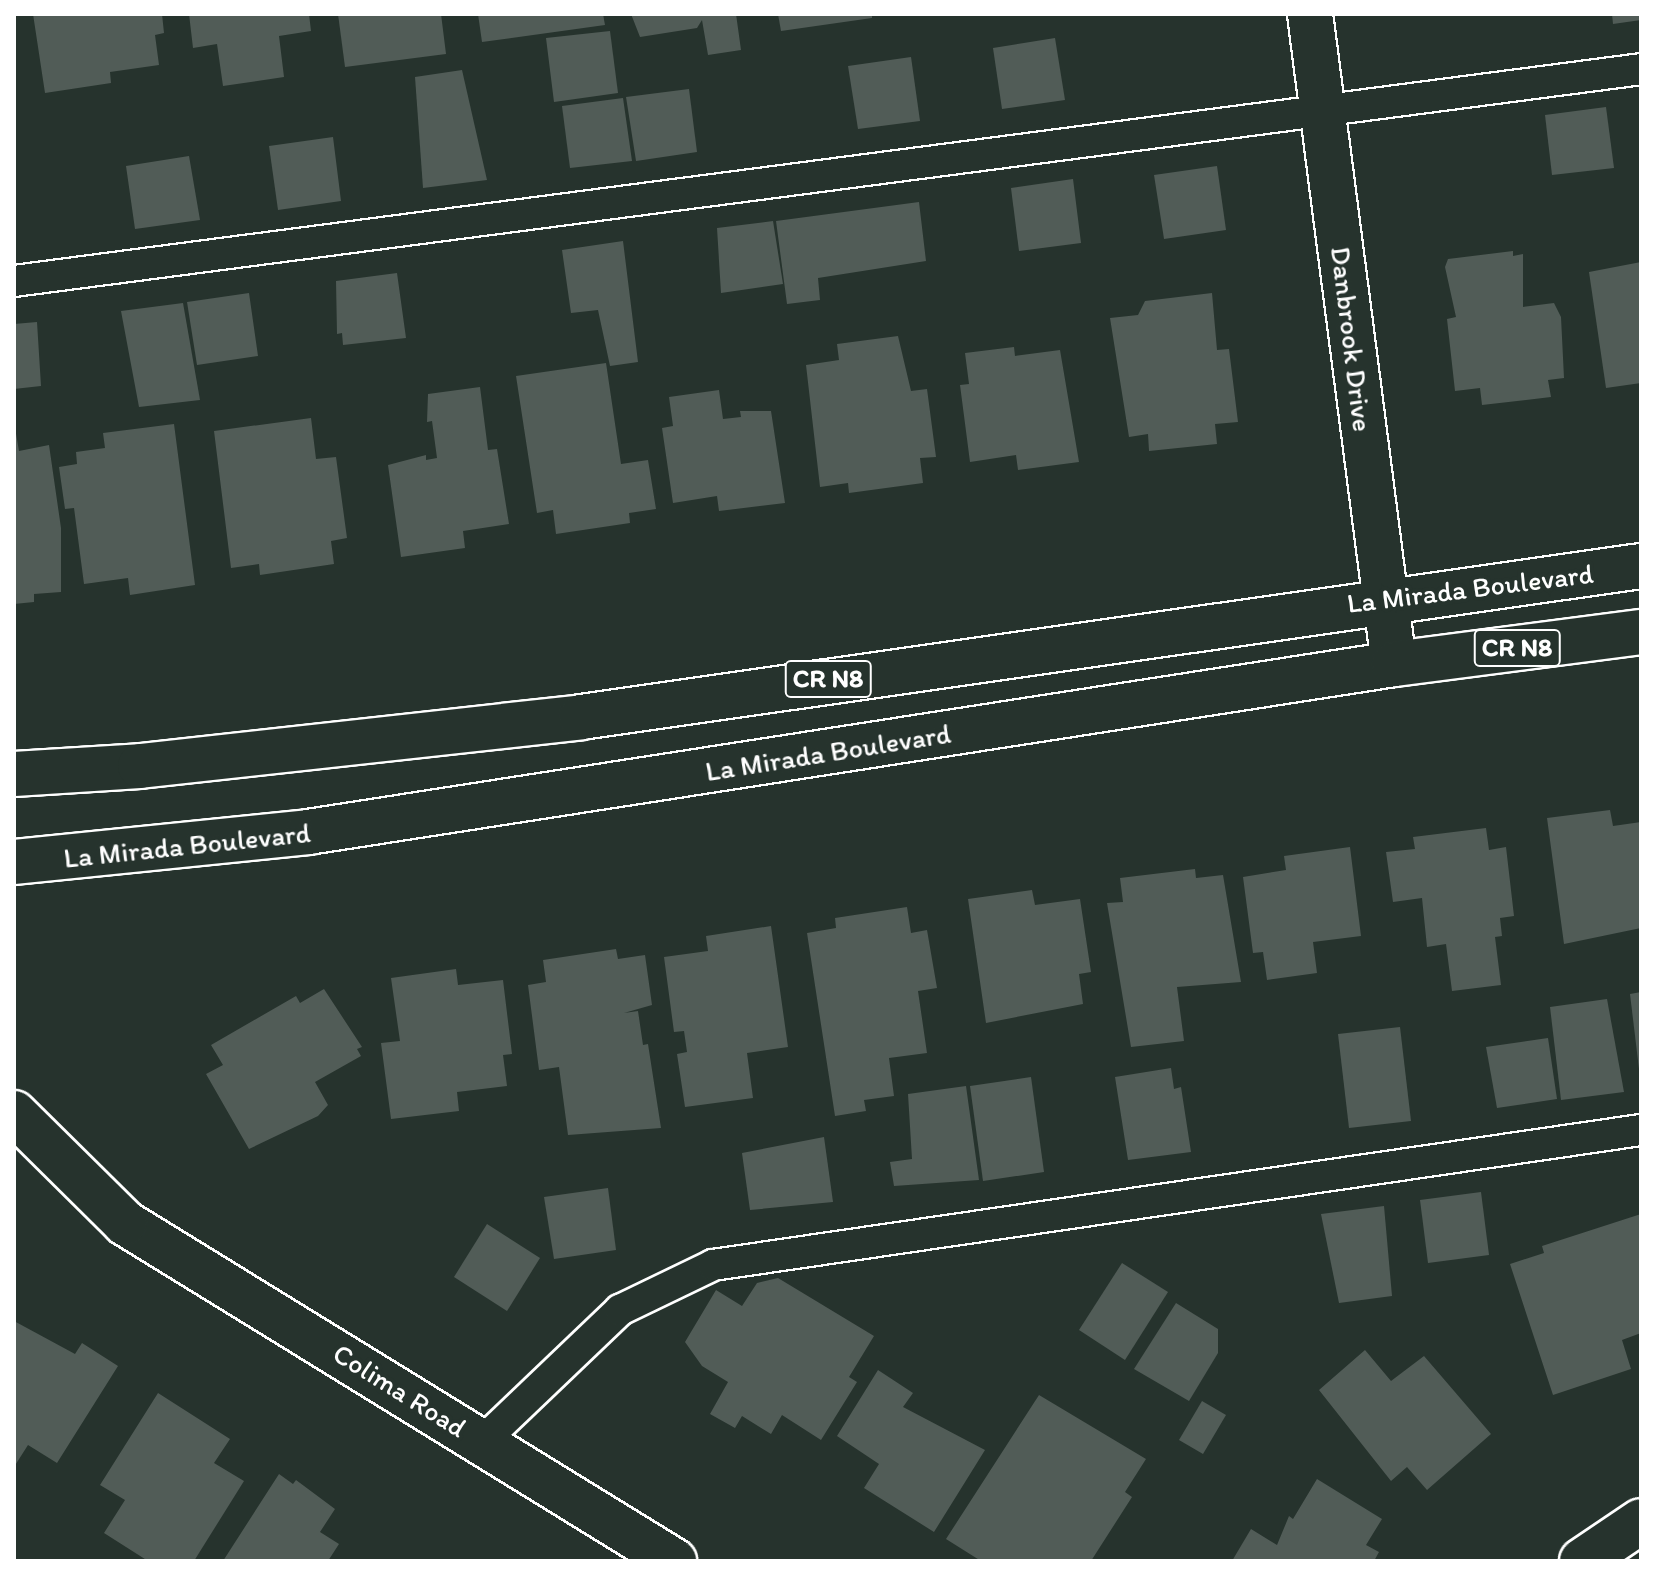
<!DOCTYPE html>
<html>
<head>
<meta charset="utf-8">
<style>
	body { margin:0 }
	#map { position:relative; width:1655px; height:1575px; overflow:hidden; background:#26332d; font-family:Itim,sans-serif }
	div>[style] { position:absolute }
	.building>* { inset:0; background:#515c57 }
	.roads { filter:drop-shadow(2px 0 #fff) drop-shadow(-2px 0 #fff) drop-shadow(0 2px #fff) drop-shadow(0 -2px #fff) }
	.service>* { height:30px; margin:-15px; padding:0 15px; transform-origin:15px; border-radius:15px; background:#26332d }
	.minor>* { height:44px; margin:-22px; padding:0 22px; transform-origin:22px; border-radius:22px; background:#26332d }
	.secondary>* { height:44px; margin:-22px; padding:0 22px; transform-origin:22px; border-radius:22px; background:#26332d }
	.primary>* { height:44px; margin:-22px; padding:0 22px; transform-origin:22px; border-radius:22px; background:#26332d }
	span { translate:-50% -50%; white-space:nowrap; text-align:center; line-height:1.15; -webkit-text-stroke:8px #26332d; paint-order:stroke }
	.shield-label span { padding:2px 6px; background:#26332d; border:2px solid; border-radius:6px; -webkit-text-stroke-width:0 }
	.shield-label { font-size:26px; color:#fff; font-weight:700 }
	.street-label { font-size:28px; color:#fff }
	.frame { position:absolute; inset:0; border:16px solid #fff; pointer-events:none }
</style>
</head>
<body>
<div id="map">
	<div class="building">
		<i style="clip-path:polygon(33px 14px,162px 14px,164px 33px,155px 35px,159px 65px,110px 72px,111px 83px,45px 93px)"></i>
		<i style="clip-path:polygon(189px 14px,309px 14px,311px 31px,279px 36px,284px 77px,223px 86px,217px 44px,193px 48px)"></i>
		<i style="clip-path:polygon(338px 14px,441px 14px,446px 54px,345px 67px)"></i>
		<i style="clip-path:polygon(478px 14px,603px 14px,605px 25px,482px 42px)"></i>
		<i style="clip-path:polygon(631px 14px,736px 14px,741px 50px,708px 55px,702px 20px,697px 28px,640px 37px)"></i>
		<i style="clip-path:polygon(778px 14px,872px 14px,872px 18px,781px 31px)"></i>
		<i style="clip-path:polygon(1612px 14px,1641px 14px,1641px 20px,1613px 24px)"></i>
		<i style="clip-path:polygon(610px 31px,618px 93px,554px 102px,546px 38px)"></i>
		<i style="clip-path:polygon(1055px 38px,1065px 100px,1002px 109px,993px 48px)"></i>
		<i style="clip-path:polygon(911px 57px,920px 121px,858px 129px,848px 66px)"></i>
		<i style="clip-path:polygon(462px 70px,487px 180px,423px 188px,415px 77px)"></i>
		<i style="clip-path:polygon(689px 89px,697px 152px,636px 161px,626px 97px)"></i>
		<i style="clip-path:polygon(623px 98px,632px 161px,570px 168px,562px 106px)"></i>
		<i style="clip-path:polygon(1606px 107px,1614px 168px,1552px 175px,1545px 115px)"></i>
		<i style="clip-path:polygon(333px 137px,341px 201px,278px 210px,269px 146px)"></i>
		<i style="clip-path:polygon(189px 156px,200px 220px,135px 229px,126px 166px)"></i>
		<i style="clip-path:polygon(1217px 166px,1226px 230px,1164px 239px,1154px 175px)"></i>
		<i style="clip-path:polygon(1073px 179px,1081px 243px,1019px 251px,1011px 188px)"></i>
		<i style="clip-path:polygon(919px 202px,926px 261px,818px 278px,820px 300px,787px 304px,776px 221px)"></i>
		<i style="clip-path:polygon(773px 221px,783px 284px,721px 293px,717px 228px)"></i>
		<i style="clip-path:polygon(623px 241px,638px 362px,610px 366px,598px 310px,571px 313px,562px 250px)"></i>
		<i style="clip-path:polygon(1513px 251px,1513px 256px,1523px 254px,1523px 307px,1554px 303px,1561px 317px,1564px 378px,1548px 380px,1551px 397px,1482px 405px,1480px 388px,1455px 391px,1447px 319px,1456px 317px,1445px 267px,1448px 259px)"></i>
		<i style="clip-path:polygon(1641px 262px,1641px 383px,1606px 388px,1589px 272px)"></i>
		<i style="clip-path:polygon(397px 273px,406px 338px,343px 345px,342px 333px,337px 334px,336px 281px)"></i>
		<i style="clip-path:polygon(249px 293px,258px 356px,197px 365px,187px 302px)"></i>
		<i style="clip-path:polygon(1212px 293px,1217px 350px,1229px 349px,1238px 422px,1215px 424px,1217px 444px,1149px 451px,1148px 434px,1129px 437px,1110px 318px,1138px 315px,1145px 301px)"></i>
		<i style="clip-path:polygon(183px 303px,200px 400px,139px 407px,121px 311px)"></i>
		<i style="clip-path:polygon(37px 322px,41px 386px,14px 389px,14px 324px)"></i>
		<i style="clip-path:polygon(898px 336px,911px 391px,927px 389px,936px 457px,920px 458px,923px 483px,849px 493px,848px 483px,820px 487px,806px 365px,839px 360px,837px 344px)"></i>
		<i style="clip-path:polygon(1014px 347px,1015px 356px,1060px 350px,1079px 462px,1018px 470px,1016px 455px,970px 462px,960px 385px,969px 384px,965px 353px)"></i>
		<i style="clip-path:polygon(606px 363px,621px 464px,648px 460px,656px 509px,629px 513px,630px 523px,556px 534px,553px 510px,537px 513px,516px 376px)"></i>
		<i style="clip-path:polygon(480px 387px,488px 450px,497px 449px,509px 524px,463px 531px,465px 548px,401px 557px,388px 465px,426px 455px,426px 460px,437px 458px,432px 421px,427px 422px,428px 394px)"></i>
		<i style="clip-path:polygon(719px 390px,723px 419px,741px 417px,740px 411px,771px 411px,785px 503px,719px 511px,717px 496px,673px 503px,662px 428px,673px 426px,669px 397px)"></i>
		<i style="clip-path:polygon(311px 418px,316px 459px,336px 457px,347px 538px,331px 541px,334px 564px,260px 575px,259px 564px,231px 568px,214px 431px)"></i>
		<i style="clip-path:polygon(14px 422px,19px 451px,49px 445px,61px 528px,61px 592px,34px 594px,34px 602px,14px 604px)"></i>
		<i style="clip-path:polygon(174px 424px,195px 585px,130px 595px,128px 578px,84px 584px,74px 508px,65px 509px,59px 467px,77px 464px,76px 452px,105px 448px,103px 433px)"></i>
		<i style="clip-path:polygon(1610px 810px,1613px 826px,1641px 822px,1641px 928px,1564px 944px,1547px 818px)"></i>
		<i style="clip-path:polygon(1486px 828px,1489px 850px,1506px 847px,1514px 916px,1500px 918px,1502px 936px,1495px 937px,1501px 985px,1452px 991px,1446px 944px,1427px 947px,1422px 898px,1393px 902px,1386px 852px,1415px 849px,1413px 837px)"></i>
		<i style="clip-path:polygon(1350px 847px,1361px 936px,1313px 942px,1317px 973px,1267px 980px,1263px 952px,1253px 953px,1243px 877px,1286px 870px,1284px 856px)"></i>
		<i style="clip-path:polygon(1195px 869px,1196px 878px,1223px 875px,1241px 982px,1177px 987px,1184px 1041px,1131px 1047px,1107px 903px,1123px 902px,1120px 878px)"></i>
		<i style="clip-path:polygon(1032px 890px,1035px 905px,1080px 899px,1091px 972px,1079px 974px,1083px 1004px,986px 1023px,968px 899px)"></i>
		<i style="clip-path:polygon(907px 907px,911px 933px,927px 930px,937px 988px,918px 991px,927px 1053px,889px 1058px,894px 1096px,864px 1100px,866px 1111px,835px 1116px,807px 933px,836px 928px,835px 918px)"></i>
		<i style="clip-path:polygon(771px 926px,788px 1047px,747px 1053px,753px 1098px,685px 1107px,677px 1054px,687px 1052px,684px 1031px,674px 1032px,664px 957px,708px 951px,706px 936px)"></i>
		<i style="clip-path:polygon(616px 949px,618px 959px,645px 955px,652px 1005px,624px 1013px,638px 1011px,643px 1045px,648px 1044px,661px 1128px,568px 1135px,559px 1067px,539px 1070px,528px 985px,546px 982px,543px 960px)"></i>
		<i style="clip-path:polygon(456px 969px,458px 985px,503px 980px,512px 1054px,503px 1055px,507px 1086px,457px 1092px,459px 1111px,391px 1119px,381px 1043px,400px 1041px,391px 978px)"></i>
		<i style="clip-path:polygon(324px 989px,362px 1047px,357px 1049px,361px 1056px,315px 1082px,328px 1105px,318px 1116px,249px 1149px,206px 1074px,223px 1065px,211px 1045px,296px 996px,300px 1003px)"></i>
		<i style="clip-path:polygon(1641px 992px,1641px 1069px,1639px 1069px,1630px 994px)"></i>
		<i style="clip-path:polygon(1607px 999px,1624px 1092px,1561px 1100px,1550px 1007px)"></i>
		<i style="clip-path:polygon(1400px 1027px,1411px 1121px,1349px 1128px,1338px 1034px)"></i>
		<i style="clip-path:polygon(1548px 1038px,1557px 1099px,1497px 1108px,1486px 1047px)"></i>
		<i style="clip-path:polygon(1171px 1068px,1174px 1089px,1181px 1087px,1191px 1152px,1128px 1160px,1115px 1077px)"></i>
		<i style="clip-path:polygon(1031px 1077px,1044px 1172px,983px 1181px,970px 1086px)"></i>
		<i style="clip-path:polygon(966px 1086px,979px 1180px,894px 1186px,890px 1162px,912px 1159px,908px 1094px)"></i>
		<i style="clip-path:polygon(824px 1137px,833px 1202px,750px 1210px,742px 1153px)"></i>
		<i style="clip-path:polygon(608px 1188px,616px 1250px,554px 1259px,544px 1197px)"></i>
		<i style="clip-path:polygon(1481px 1192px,1489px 1255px,1428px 1263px,1420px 1200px)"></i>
		<i style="clip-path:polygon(1384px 1206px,1392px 1296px,1339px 1303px,1321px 1214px)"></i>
		<i style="clip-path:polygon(1641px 1214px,1641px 1333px,1622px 1340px,1631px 1369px,1553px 1395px,1510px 1264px,1544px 1253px,1542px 1246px)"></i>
		<i style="clip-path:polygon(487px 1224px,540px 1258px,507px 1311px,454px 1277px)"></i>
		<i style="clip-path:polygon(1122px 1263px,1168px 1292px,1125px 1360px,1079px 1330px)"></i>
		<i style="clip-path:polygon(778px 1278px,874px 1336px,849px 1377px,857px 1382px,821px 1440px,782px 1415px,771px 1434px,742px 1416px,735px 1428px,710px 1414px,728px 1382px,702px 1366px,685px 1342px,716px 1290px,742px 1306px,757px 1283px)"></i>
		<i style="clip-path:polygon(1176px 1303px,1218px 1329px,1218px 1353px,1189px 1401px,1134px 1369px)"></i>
		<i style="clip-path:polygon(14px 1321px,75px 1354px,82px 1343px,118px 1366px,57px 1463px,28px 1445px,14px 1467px)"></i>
		<i style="clip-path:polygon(1365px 1350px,1391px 1381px,1424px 1356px,1491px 1434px,1427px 1490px,1407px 1467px,1391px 1481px,1319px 1390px)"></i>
		<i style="clip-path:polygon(878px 1370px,913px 1393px,903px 1407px,985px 1450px,934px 1532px,864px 1488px,879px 1464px,837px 1436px)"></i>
		<i style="clip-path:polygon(158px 1393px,230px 1439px,214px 1463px,244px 1481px,194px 1561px,148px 1561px,104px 1533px,125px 1500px,100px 1485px)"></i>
		<i style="clip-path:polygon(1039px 1395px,1146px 1459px,1125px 1492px,1132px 1497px,1091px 1561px,981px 1561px,946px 1539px)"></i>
		<i style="clip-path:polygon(1202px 1401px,1226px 1415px,1203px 1454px,1179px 1440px)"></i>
		<i style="clip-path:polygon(279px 1474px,293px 1484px,296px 1480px,335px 1509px,320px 1532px,339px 1544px,328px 1561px,223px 1561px)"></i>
		<i style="clip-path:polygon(1317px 1479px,1382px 1519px,1366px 1545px,1379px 1552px,1374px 1561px,1232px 1561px,1251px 1529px,1277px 1545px,1289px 1516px,1293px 1519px)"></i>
	</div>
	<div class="roads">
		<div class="service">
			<i style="left:14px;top:281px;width:1641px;rotate:-7.42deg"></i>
			<i style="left:483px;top:1441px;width:190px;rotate:-43.7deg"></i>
			<i style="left:620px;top:1310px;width:103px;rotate:-25.8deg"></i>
			<i style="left:713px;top:1265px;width:938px;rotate:-8.28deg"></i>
		</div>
		<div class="minor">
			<i style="left:1310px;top:14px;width:655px;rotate:82.64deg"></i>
			<i style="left:1582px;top:1561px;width:71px;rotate:-34.1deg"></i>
		</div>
		<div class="secondary">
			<i style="left:125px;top:1223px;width:645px;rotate:31.62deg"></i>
		</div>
		<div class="primary">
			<i style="left:14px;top:774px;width:126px;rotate:-3.6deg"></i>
			<i style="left:140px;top:766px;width:444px;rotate:-6.3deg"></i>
			<i style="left:581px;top:717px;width:1071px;rotate:-8.11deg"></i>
			<i style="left:14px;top:862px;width:296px;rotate:-5.8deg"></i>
			<i style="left:308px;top:832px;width:1099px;rotate:-8.79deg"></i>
			<i style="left:1394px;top:664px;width:249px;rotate:-7.4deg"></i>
			<i style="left:14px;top:1113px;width:156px;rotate:44.7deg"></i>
		</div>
	</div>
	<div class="shield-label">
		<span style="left:1517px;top:648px">CR N8</span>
		<span style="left:828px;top:679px">CR N8</span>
	</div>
	<div class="street-label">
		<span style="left:1352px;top:339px;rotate:83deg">Danbrook Drive</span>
		<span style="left:1470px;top:588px;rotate:-7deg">La Mirada Boulevard</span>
		<span style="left:828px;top:752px;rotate:-9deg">La Mirada Boulevard</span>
		<span style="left:187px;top:845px;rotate:-6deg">La Mirada Boulevard</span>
		<span style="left:400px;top:1390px;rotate:32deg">Colima Road</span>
	</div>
	<div class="frame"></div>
</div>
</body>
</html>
